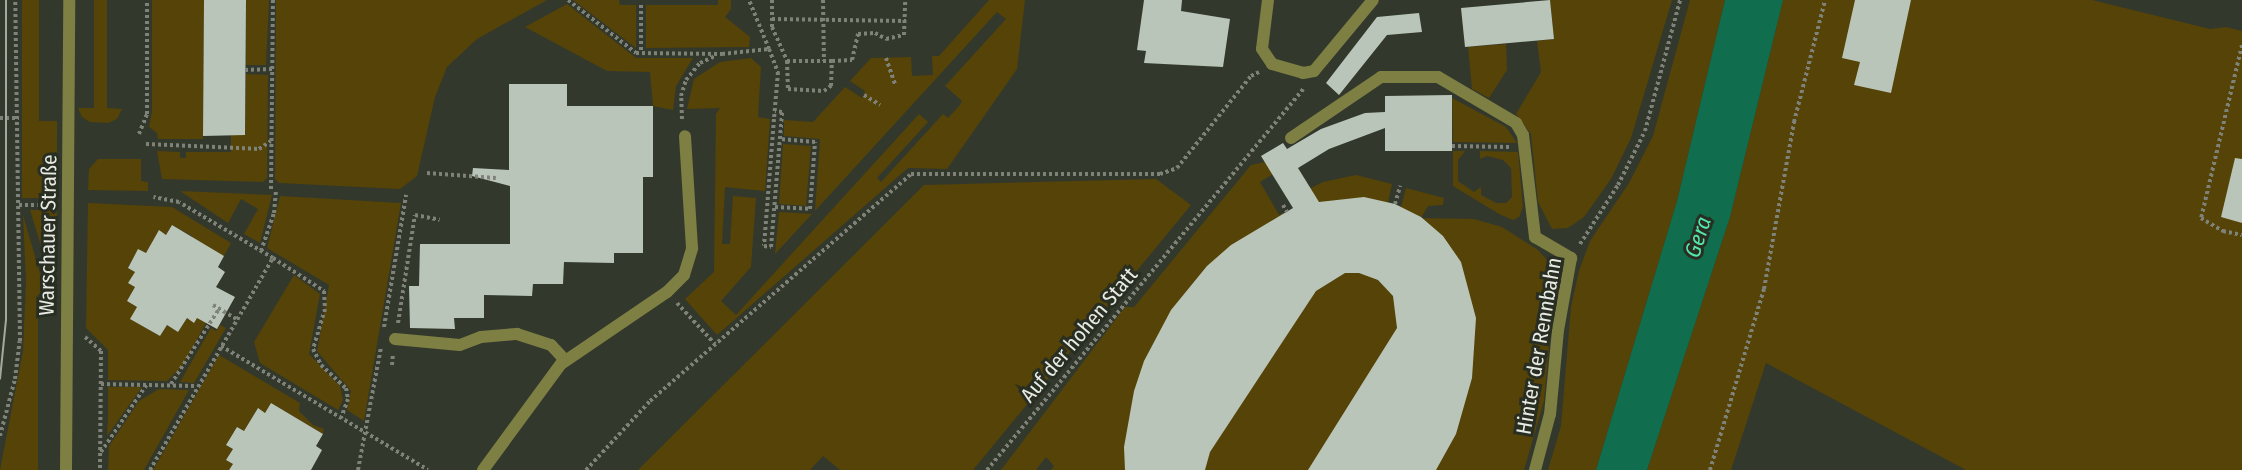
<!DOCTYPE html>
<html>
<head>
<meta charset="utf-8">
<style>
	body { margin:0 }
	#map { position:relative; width:2242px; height:470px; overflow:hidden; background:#33382c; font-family:"Fira Sans Condensed",sans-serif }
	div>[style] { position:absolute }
	.green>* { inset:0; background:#554307 }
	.water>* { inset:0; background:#106d4d }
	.building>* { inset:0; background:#b9c5b9 }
	.path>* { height:4px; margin-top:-2px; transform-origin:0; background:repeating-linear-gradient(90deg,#7e8278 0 3px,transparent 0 6px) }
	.lane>* { height:12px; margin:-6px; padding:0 6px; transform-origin:6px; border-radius:6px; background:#7e7f43 }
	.street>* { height:12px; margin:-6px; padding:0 6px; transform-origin:6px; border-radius:6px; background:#7e7f43 }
	.tram>* { height:1.5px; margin:-0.75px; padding:0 0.75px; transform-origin:0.75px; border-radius:0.75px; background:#a5a8a0 }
	span { translate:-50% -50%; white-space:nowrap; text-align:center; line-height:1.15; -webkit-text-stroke:6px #292e23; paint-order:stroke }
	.street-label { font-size:21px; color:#e8ebe4 }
	.water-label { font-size:22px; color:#54e8ad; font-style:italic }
</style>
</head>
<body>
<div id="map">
	<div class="green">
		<i style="clip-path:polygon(22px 0,39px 0,39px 121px,57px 121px,57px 198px,22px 198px)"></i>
		<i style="clip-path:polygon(94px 0,107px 0,107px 108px,122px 109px,117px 119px,108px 123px,90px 122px,82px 117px,78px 108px,94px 108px)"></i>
		<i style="clip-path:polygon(152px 0,204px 0,203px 139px,158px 139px,157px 133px,149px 127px,152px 111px)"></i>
		<i style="clip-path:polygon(246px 0,269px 0,266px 65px,246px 65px)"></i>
		<i style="clip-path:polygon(276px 0,547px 0,477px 39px,447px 67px,435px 97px,417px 176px,400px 189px,279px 183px,275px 179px)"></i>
		<i style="clip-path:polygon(573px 0,619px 0,620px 5px,636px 5px,636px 48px)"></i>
		<i style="clip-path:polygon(718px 0,731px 0,731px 9px,725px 17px,750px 37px,749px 47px,646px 48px,646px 5px,718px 5px)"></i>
		<i style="clip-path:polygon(989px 0,1025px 0,1017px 69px,947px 169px,908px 168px,717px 335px,685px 299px,714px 272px,716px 114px,720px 108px,687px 109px,694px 79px,720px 62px,751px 58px,761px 67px,758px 117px,770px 119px,765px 191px,725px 187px,722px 244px,730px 244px,733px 196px,756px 198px,751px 267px,721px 301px,736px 315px,919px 114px,928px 122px,877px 178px,881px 182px,943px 114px,948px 118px,960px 105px,962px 101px,945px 86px,1006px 19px,997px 12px,815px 211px,820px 139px,784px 136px,784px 120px,813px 122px,845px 87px,862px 98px,865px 91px,850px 81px,871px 58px,911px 57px,912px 76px,933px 75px,932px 56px,939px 56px)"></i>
		<i style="clip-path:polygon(1550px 0,1672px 0,1631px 138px,1611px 179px,1584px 217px,1568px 228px,1552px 229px,1538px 202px,1531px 134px,1516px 114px,1541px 72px,1537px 41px,1554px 39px)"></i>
		<i style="clip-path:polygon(1690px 0,1725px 0,1677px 201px,1596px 470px,1548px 470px,1561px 426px,1571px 307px,1579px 271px,1590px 241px,1629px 183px,1653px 136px)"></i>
		<i style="clip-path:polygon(1783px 0,2092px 0,2210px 29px,2226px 27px,2242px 31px,2242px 470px,1966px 470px,1766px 363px,1731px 470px,1647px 470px,1730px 217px)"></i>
		<i style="clip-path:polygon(567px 4px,636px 58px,693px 58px,676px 86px,673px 110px,653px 106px,650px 72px,607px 71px,525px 27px)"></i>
		<i style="clip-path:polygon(1506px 44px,1507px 70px,1489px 98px,1472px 89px,1468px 47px)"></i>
		<i style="clip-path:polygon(246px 74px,268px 75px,267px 178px,263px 182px,162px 179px,157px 151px,180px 152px,180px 158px,186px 158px,186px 152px,231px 152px,231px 135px,245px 135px)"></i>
		<i style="clip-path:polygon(1452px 98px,1506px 127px,1517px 143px,1453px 142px)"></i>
		<i style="clip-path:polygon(783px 144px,811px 146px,806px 206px,779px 204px)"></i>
		<i style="clip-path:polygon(1453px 151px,1465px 151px,1458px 160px,1458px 181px,1474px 192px,1481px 187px,1481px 195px,1496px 203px,1506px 203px,1512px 197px,1511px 168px,1503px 160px,1487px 156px,1480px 159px,1480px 151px,1518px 152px,1523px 207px,1519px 217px,1513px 220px,1499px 214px,1453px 186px)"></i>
		<i style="clip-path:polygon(98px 159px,141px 159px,141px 181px,148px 182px,148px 191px,88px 190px,89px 169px)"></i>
		<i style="clip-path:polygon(1265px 162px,1273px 174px,1260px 182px,1279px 215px,1305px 204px,1307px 190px,1323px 182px,1356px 175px,1392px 184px,1388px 202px,1401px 207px,1406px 188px,1444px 198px,1443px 205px,1428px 206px,1421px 218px,1474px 219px,1502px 227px,1538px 250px,1549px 262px,1555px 280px,1544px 401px,1524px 470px,1051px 470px,1054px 466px,1046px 457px,1036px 470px,1001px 470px,1125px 307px,1134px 307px,1251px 165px)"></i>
		<i style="clip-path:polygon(1156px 179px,1191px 205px,973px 470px,840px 470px,823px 456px,810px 470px,638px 470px,924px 185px)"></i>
		<i style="clip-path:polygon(180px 191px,272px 195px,260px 243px,244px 234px,258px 209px,241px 199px,228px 223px)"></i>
		<i style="clip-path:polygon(280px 196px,401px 203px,364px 421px,347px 410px,351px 391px,317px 351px,329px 285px,267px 248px)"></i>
		<i style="clip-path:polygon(88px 203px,172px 207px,231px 243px,224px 256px,189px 241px,192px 236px,172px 225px,166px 235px,159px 231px,146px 253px,138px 250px,128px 267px,135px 272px,135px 287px,127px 301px,137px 307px,131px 319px,160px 336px,167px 325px,178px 332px,187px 318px,194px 322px,201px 311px,206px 323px,182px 366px,167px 381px,108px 380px,108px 350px,86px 328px)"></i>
		<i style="clip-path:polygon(30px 210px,57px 210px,55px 283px,52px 282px)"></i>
		<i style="clip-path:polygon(779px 212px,812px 214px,775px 254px)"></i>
		<i style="clip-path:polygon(23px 215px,46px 294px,38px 294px,38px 470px,0 470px,23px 351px,26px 281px)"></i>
		<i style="clip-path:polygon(294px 275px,320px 294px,309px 354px,340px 386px,343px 400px,338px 410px,260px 363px,254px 342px)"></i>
		<i style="clip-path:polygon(220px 325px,226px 328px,194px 383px,180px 382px,211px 328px,216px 331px)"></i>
		<i style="clip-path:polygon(219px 355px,300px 403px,299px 411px,313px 425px,324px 429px,323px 434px,271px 403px,265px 413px,257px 409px,244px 431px,237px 427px,226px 445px,233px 449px,226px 460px,233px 464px,229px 470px,153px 470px)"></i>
		<i style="clip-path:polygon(108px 387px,142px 387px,107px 436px,108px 418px)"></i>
		<i style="clip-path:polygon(159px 389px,189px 390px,144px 470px,108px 470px,109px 446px,139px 401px)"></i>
	</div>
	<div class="water">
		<i style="clip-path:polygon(1725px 0,1783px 0,1730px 217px,1647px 470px,1596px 470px,1677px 201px)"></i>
	</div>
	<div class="building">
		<i style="clip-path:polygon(204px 0,246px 0,245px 135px,203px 136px)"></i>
		<i style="clip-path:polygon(1144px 0,1182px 0,1181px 11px,1230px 19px,1223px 67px,1144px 63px,1146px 51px,1137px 50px)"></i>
		<i style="clip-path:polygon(1550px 0,1554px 39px,1465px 47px,1461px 8px)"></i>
		<i style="clip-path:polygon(1855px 0,1911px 0,1891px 93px,1854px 85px,1860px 62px,1842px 58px)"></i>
		<i style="clip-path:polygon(1419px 13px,1422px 32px,1387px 35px,1339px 95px,1326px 83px,1377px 17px)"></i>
		<i style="clip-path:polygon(509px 84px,567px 84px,567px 106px,653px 106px,653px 177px,643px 177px,643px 253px,614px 253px,614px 263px,564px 262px,563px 284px,533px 284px,532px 296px,484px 295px,484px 318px,454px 318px,455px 329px,410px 328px,409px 286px,419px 286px,420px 244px,510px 244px,510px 186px,472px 176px,473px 168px,509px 170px)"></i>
		<i style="clip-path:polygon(1452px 95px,1452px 151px,1385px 151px,1385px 128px,1329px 149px,1298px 168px,1319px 202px,1364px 197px,1395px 204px,1421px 217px,1443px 236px,1461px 262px,1476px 318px,1472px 378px,1456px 434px,1436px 470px,1308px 470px,1397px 328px,1393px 296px,1378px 280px,1359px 273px,1345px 273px,1316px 291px,1210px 452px,1205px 470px,1125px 470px,1124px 447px,1134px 391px,1144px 361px,1171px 310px,1207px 266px,1231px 245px,1293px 208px,1261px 156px,1283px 143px,1287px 149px,1321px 129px,1365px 113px,1385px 112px,1385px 96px)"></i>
		<i style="clip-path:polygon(2235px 158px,2242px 159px,2242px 223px,2221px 217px)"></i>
		<i style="clip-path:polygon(172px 225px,224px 256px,218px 267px,225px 272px,216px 287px,235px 297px,217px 329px,197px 318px,194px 323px,187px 318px,178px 332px,167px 325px,160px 336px,130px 319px,137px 307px,127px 301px,135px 287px,128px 283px,135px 272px,128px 268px,138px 249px,146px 253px,159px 230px,166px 235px)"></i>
		<i style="clip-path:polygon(271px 403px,323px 434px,316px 446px,322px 450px,311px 470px,229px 470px,233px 464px,226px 460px,233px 449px,226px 445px,237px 427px,244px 431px,258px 408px,265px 413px)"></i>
	</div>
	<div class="path">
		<i style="left:568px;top:0;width:86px;rotate:37.9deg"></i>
		<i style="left:636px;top:53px;width:86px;rotate:0.7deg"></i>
		<i style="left:722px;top:54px;width:47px;rotate:-6.1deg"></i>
		<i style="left:769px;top:49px;width:53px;rotate:-112.2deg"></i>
		<i style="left:772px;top:0;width:27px;rotate:90deg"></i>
		<i style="left:772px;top:27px;width:37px;rotate:66deg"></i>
		<i style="left:787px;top:61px;width:28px;rotate:88deg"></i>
		<i style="left:788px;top:89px;width:36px;rotate:3deg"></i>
		<i style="left:824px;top:91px;width:9px;rotate:-36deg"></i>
		<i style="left:831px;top:86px;width:25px;rotate:-88deg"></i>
		<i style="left:832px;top:61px;width:20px;rotate:-3deg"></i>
		<i style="left:852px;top:60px;width:27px;rotate:-77deg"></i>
		<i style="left:858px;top:34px;width:17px;rotate:-3deg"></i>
		<i style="left:875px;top:33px;width:13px;rotate:29deg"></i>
		<i style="left:886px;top:39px;width:18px;rotate:-13deg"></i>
		<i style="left:904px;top:35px;width:35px;rotate:-88deg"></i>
		<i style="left:823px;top:0;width:61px;rotate:89.1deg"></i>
		<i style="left:641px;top:5px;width:48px;rotate:90deg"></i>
		<i style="left:772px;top:19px;width:134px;rotate:0.9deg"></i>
		<i style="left:2242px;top:45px;width:178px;rotate:103.3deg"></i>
		<i style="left:2201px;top:218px;width:26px;rotate:31deg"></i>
		<i style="left:2223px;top:231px;width:19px;rotate:12deg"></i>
		<i style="left:769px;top:49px;width:25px;rotate:69deg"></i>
		<i style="left:778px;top:72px;width:47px;rotate:94.9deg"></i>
		<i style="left:774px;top:119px;width:127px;rotate:94.5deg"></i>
		<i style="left:764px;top:246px;width:7px;rotate:8deg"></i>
		<i style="left:771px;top:247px;width:135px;rotate:-85.3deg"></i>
		<i style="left:782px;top:112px;width:7px;rotate:-172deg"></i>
		<i style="left:886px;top:58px;width:28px;rotate:71deg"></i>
		<i style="left:787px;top:61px;width:45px"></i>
		<i style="left:245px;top:70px;width:27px;rotate:-2deg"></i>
		<i style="left:864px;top:95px;width:19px;rotate:32deg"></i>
		<i style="left:0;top:118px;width:19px"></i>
		<i style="left:682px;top:119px;width:23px;rotate:-92deg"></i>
		<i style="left:681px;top:96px;width:17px;rotate:-73deg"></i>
		<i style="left:686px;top:80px;width:22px;rotate:-51deg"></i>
		<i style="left:700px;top:63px;width:17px;rotate:-25deg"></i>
		<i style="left:139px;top:134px;width:22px;rotate:-68deg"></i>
		<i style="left:147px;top:114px;width:114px;rotate:-90deg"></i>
		<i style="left:146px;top:144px;width:113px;rotate:2.5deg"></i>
		<i style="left:259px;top:149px;width:14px;rotate:-34deg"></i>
		<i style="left:1452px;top:146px;width:57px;rotate:1deg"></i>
		<i style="left:427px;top:173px;width:69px;rotate:4.1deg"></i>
		<i style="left:271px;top:189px;width:189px;rotate:-89.4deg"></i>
		<i style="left:1395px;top:204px;width:19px;rotate:-74deg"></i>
		<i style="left:19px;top:205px;width:33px"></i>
		<i style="left:1283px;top:205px;width:8px;rotate:60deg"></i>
		<i style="left:775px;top:207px;width:35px;rotate:3deg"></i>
		<i style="left:810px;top:209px;width:67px;rotate:-85.7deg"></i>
		<i style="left:815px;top:142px;width:35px;rotate:-175deg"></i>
		<i style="left:1580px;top:244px;width:70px;rotate:-57.2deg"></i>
		<i style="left:1618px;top:185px;width:60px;rotate:-63.4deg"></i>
		<i style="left:1645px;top:131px;width:136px;rotate:-75deg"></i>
		<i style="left:261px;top:251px;width:40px;rotate:-71.1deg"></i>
		<i style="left:274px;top:213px;width:24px;rotate:-85deg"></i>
		<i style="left:273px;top:258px;width:61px;rotate:32.9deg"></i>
		<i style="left:324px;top:291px;width:18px;rotate:87deg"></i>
		<i style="left:325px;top:309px;width:42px;rotate:106.7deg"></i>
		<i style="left:313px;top:349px;width:18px;rotate:63deg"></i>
		<i style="left:321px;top:365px;width:34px;rotate:43deg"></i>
		<i style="left:346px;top:388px;width:11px;rotate:80deg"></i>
		<i style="left:348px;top:399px;width:20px;rotate:110deg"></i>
		<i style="left:677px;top:303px;width:56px;rotate:47.2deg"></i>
		<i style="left:213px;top:305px;width:27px;rotate:31deg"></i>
		<i style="left:398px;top:323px;width:109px;rotate:-81.1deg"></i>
		<i style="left:415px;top:215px;width:25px;rotate:11deg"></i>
		<i style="left:384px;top:327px;width:134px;rotate:-80.5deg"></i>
		<i style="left:85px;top:337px;width:21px;rotate:41deg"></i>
		<i style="left:101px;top:351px;width:119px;rotate:90.5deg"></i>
		<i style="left:221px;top:346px;width:241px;rotate:30.9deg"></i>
		<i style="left:392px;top:365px;width:11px;rotate:-85deg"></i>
		<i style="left:101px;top:384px;width:95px;rotate:1.2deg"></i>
		<i style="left:171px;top:384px;width:89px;rotate:-57.4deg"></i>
		<i style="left:0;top:436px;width:59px;rotate:-75.3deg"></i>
		<i style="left:15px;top:379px;width:38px;rotate:-83deg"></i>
		<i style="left:20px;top:341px;width:341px;rotate:-90.8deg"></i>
		<i style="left:101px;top:452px;width:82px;rotate:-55.9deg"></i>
		<i style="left:150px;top:470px;width:245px;rotate:-59.9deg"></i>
		<i style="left:273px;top:258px;width:109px;rotate:-149.2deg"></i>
		<i style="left:179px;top:202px;width:26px;rotate:-169deg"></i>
		<i style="left:358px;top:470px;width:125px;rotate:-79.4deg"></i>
		<i style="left:586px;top:470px;width:94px;rotate:-47.2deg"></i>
		<i style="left:650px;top:401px;width:346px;rotate:-41deg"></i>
		<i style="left:911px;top:174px;width:249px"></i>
		<i style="left:1160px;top:174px;width:18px;rotate:-19deg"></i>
		<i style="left:1177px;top:168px;width:118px;rotate:-51.2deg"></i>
		<i style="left:1251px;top:76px;width:9px;rotate:-27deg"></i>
		<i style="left:987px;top:470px;width:495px;rotate:-50.3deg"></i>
		<i style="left:1710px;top:470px;width:189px;rotate:-73.4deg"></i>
		<i style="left:1764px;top:289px;width:170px;rotate:-79.8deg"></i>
		<i style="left:1794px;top:122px;width:126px;rotate:-75.7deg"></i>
	</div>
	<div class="lane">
		<i style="left:1291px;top:138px;width:109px;rotate:-34.1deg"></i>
		<i style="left:1381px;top:77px;width:57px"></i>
		<i style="left:1438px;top:77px;width:91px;rotate:30.5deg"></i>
		<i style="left:1516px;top:123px;width:14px;rotate:60deg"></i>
		<i style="left:1523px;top:135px;width:103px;rotate:83.3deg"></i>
		<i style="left:1535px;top:237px;width:42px;rotate:30.3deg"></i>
		<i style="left:1571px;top:258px;width:73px;rotate:100.2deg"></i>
		<i style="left:1558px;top:330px;width:84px;rotate:95.4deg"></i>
		<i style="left:1550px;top:414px;width:58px;rotate:105deg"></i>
		<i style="left:395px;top:339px;width:65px;rotate:5.3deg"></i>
		<i style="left:460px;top:345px;width:22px;rotate:-21deg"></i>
		<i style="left:481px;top:337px;width:36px;rotate:-5deg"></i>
		<i style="left:517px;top:334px;width:36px;rotate:18deg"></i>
		<i style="left:551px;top:345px;width:21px;rotate:47deg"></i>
		<i style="left:483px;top:470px;width:132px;rotate:-53.7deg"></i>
		<i style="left:561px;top:364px;width:128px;rotate:-34.2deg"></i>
		<i style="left:667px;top:292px;width:24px;rotate:-45deg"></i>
		<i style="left:684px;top:275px;width:28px;rotate:-73deg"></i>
		<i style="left:692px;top:248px;width:112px;rotate:-93.6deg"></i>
	</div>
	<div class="street">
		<i style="left:1268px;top:0;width:49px;rotate:97deg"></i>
		<i style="left:1262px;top:49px;width:18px;rotate:56deg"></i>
		<i style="left:1272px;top:64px;width:32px;rotate:16deg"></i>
		<i style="left:1303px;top:73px;width:11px;rotate:-10deg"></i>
		<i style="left:1314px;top:71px;width:92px;rotate:-50.3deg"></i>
		<i style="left:66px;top:470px;width:470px;rotate:-89.6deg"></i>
	</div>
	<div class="tram">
		<i style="left:0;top:379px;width:59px;rotate:-84.2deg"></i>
		<i style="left:6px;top:320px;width:320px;rotate:-90deg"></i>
	</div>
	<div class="street-label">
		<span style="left:48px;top:235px;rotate:-89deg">Warschauer Straße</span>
		<span style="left:1079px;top:335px;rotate:-50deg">Auf der hohen Statt</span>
		<span style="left:1539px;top:346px;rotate:-80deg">Hinter der Rennbahn</span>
	</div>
	<div class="water-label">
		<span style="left:1698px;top:237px;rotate:-72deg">Gera</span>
	</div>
</div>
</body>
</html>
